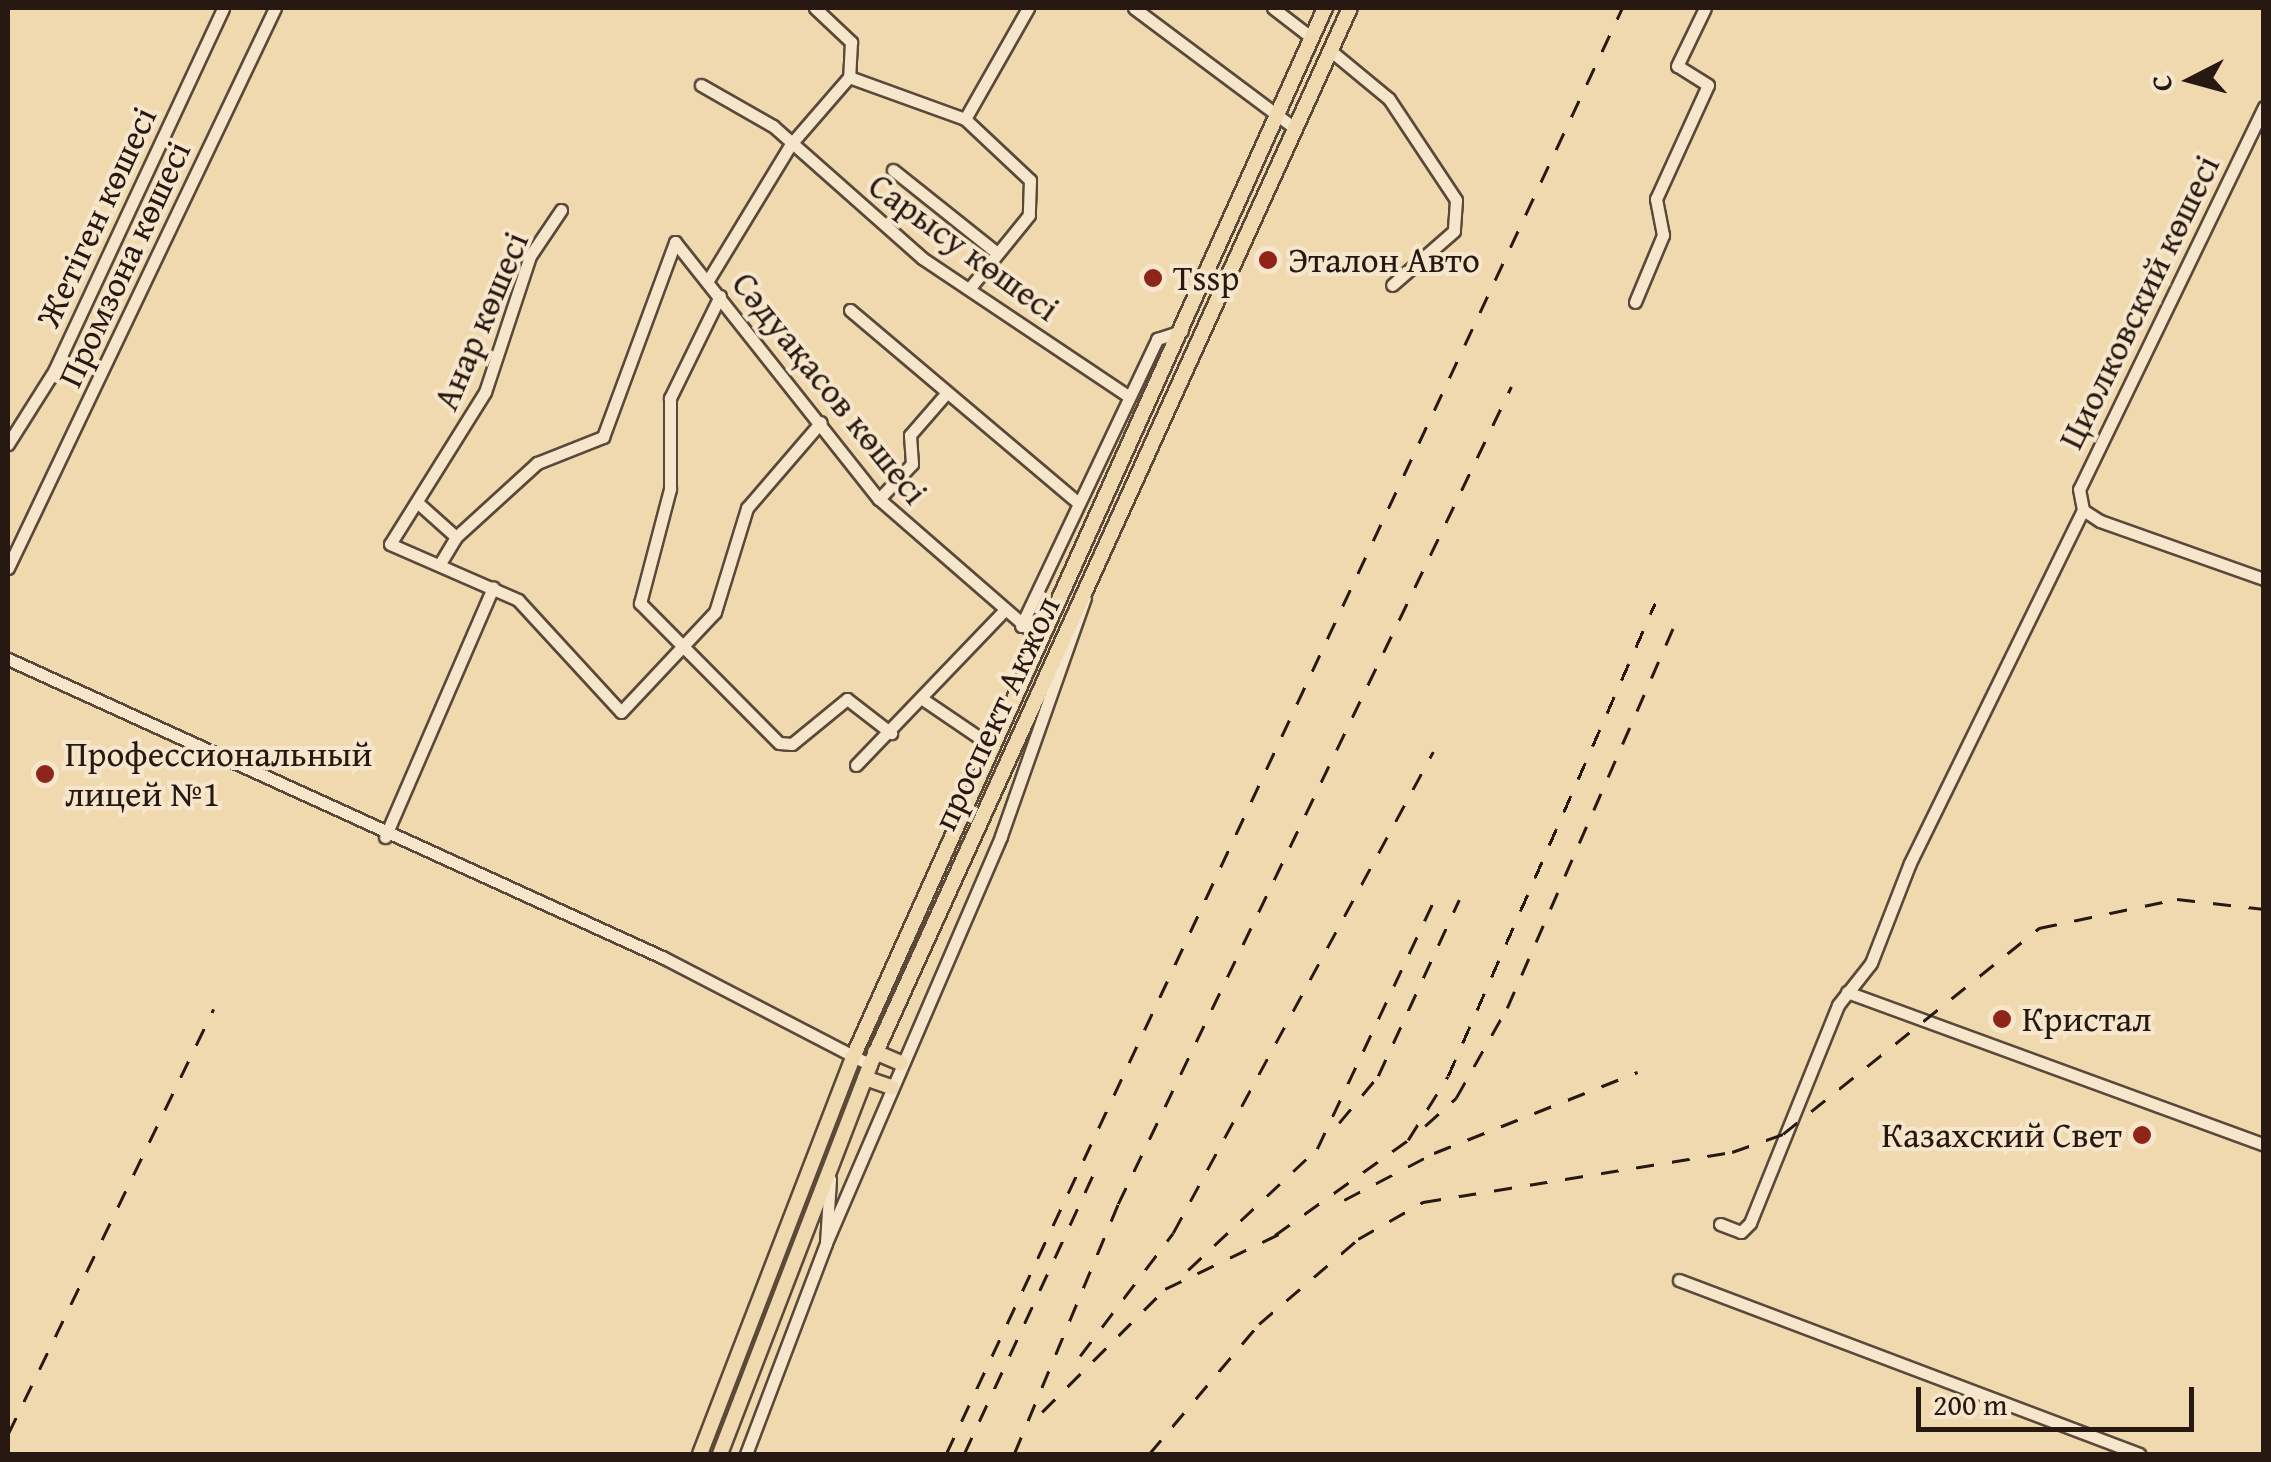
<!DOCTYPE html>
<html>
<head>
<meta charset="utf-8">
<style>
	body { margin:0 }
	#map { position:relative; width:2271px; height:1462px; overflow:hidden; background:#f1d9af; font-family:"Gentium Book Plus",serif }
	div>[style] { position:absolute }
	.roads { filter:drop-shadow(2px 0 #5a4939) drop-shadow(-2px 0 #5a4939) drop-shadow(0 2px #5a4939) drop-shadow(0 -2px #5a4939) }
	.minor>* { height:11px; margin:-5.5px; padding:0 5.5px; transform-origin:5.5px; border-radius:5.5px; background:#f6e6cb }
	.major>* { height:14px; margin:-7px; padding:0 7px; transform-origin:7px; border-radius:7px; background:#f1d9af }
	.rail>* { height:2.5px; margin-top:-1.25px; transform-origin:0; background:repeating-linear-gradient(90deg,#271912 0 18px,transparent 0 36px) }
	.dots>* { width:28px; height:28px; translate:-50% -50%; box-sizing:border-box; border:5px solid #f6e6cb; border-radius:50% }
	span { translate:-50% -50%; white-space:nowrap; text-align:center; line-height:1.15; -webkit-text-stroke:8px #f6e6cb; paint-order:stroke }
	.street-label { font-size:35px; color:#271912 }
	.poi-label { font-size:35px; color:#271912 }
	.left { translate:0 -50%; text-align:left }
	.right { translate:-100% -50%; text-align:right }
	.frame { position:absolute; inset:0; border:10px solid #271912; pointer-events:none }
	.north { position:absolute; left:2141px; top:30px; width:100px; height:100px; -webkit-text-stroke:8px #f6e6cb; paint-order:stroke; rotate:264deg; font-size:28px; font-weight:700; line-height:40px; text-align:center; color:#271912 }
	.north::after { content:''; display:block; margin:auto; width:35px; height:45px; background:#271912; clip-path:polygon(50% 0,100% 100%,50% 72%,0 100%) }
	.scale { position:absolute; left:1916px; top:1387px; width:278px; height:45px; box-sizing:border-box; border:5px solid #271912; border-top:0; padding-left:12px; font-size:30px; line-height:35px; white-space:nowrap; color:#271912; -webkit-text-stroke:8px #f6e6cb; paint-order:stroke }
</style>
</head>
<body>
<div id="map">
	<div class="roads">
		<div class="minor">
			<i style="left:815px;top:8px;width:50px;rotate:43.4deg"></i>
			<i style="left:851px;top:42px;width:35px;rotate:93deg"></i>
			<i style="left:849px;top:77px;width:123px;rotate:19.9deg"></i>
			<i style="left:965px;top:119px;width:89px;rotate:43.2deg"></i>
			<i style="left:1030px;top:180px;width:35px;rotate:92deg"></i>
			<i style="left:1029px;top:215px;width:95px;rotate:129deg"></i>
			<i style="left:1134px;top:8px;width:199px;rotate:36.8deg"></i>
			<i style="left:1273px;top:8px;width:49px;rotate:37.6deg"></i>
			<i style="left:1331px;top:51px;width:75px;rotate:39.6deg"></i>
			<i style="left:1389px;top:99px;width:121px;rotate:56.4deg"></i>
			<i style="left:1456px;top:200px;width:31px;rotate:94deg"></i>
			<i style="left:1454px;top:231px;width:82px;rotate:138.9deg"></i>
			<i style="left:701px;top:85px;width:83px;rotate:29.7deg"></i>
			<i style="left:773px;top:126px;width:199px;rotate:41.5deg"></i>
			<i style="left:922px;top:258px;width:248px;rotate:33.8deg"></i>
			<i style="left:2264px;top:107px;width:424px;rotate:115.8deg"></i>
			<i style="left:2079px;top:489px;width:21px;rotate:79deg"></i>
			<i style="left:2083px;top:510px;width:20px;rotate:33deg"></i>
			<i style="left:2100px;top:521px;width:174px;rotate:19.5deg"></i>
			<i style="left:965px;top:119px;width:128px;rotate:-60.4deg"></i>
			<i style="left:893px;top:170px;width:133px;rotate:38.6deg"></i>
			<i style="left:561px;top:210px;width:55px;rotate:124deg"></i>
			<i style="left:530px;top:256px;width:143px;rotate:108.3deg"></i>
			<i style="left:485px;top:392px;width:179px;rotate:122deg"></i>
			<i style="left:390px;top:544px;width:140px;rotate:23.6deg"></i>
			<i style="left:518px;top:600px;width:152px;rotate:47.4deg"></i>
			<i style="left:621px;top:712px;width:137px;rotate:-46.8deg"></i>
			<i style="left:715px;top:612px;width:109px;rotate:-72.9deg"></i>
			<i style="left:747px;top:508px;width:113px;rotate:-49.3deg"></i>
			<i style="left:707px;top:282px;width:162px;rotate:-58.7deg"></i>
			<i style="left:791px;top:144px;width:89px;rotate:-49.1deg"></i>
			<i style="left:720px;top:296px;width:114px;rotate:116.1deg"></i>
			<i style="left:670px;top:398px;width:91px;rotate:90deg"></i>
			<i style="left:670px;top:489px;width:118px;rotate:104.7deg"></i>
			<i style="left:640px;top:603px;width:197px;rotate:45.2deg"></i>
			<i style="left:779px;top:743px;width:13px;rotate:4deg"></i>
			<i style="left:792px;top:744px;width:71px;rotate:-39.3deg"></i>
			<i style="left:847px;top:699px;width:56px;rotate:37.7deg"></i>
			<i style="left:1635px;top:302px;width:73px;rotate:-67.3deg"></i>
			<i style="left:1663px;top:235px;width:37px;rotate:-101deg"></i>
			<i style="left:1656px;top:199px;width:125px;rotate:-65.5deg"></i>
			<i style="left:1708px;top:85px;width:36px;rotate:-148deg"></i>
			<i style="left:1677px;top:66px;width:64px;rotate:-64.2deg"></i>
			<i style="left:850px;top:310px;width:299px;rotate:40.2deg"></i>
			<i style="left:8px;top:444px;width:86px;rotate:-57.8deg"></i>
			<i style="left:54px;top:371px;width:400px;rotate:-65deg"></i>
			<i style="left:879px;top:499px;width:48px;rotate:-46.7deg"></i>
			<i style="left:912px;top:464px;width:29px;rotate:-94deg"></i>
			<i style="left:910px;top:435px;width:50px;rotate:-49deg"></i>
			<i style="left:418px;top:503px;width:51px;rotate:41.8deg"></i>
			<i style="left:456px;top:537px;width:110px;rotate:-42.4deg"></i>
			<i style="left:537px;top:463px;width:71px;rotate:-21.5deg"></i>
			<i style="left:603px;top:437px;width:208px;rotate:-69.7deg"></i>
			<i style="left:675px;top:242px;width:328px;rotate:51.6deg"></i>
			<i style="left:879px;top:499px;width:213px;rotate:41deg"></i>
			<i style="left:441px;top:562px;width:29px;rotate:-59deg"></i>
			<i style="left:8px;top:568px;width:620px;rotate:-64.51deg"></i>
			<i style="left:1021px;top:626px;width:318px;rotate:-64.6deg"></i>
			<i style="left:1157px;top:339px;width:26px;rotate:-18deg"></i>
			<i style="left:8px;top:659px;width:719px;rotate:24.5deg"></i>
			<i style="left:662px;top:957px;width:234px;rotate:27.4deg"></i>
			<i style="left:921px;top:698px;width:87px;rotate:34.2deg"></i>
			<i style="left:856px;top:765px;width:211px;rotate:-46.2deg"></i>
			<i style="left:385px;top:837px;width:272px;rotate:-66.6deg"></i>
			<i style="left:1847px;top:992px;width:444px;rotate:20.1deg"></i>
			<i style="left:1720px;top:1224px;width:22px;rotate:21deg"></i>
			<i style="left:1741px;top:1232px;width:13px;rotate:-45deg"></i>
			<i style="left:1750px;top:1223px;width:235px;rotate:-68deg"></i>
			<i style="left:1838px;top:1005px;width:53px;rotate:-51.8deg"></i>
			<i style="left:1871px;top:963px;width:107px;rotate:-68.7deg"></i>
			<i style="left:1910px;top:863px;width:393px;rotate:-63.9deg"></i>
			<i style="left:826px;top:1243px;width:443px;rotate:-66.7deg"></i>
			<i style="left:1001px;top:836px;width:252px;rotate:-70.6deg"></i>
			<i style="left:1679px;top:1280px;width:492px;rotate:20.7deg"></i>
			<i style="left:746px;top:1454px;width:226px;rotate:-69.2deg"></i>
			<i style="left:826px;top:1243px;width:64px;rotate:-86.4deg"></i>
		</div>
		<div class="major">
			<i style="left:875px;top:1052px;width:28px;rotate:23deg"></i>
			<i style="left:865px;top:1078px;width:28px;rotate:19deg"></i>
			<i style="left:700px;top:1454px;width:425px;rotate:-68.9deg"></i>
			<i style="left:853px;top:1057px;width:1150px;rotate:-65.77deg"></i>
			<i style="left:720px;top:1454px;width:417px;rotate:-68.9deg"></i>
			<i style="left:870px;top:1065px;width:1161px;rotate:-65.58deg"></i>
		</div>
	</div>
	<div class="rail">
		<i style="left:1339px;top:1123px;width:61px;rotate:-50.3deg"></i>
		<i style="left:1378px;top:1076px;width:194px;rotate:-65.3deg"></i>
		<i style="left:1425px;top:1126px;width:42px;rotate:-42.1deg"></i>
		<i style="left:1456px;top:1098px;width:103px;rotate:-60.5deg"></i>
		<i style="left:1507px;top:1008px;width:430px;rotate:-66.4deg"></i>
		<i style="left:1344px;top:1200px;width:102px;rotate:-27.6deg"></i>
		<i style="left:1434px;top:1153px;width:219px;rotate:-21.7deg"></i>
		<i style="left:1275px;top:1235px;width:163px;rotate:-35.5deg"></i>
		<i style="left:1408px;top:1140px;width:75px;rotate:-58deg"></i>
		<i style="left:1448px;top:1076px;width:516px;rotate:-66.36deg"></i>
		<i style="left:1188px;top:1270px;width:177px;rotate:-43.2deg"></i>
		<i style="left:1317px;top:1149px;width:284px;rotate:-64.8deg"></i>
		<i style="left:1080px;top:1356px;width:154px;rotate:-52.9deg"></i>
		<i style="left:1173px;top:1233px;width:547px;rotate:-61.61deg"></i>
		<i style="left:1042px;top:1412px;width:174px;rotate:-45deg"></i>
		<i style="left:1165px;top:1289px;width:136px;rotate:-25.8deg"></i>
		<i style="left:8px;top:1434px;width:472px;rotate:-64.2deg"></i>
		<i style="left:946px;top:1454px;width:1596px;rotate:-64.94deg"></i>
		<i style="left:964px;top:1454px;width:310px;rotate:-65.2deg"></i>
		<i style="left:1014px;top:1454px;width:271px;rotate:-67.4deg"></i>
		<i style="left:1118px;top:1204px;width:907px;rotate:-64.31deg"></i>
		<i style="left:1149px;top:1454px;width:170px;rotate:-49.8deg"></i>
		<i style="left:1259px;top:1324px;width:130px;rotate:-40.6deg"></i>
		<i style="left:1358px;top:1239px;width:75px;rotate:-29.6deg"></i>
		<i style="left:1423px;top:1202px;width:313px;rotate:-9.2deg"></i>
		<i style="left:1732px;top:1152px;width:54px;rotate:-19.4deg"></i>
		<i style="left:1783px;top:1134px;width:329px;rotate:-38.8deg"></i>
		<i style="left:2039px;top:928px;width:141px;rotate:-11.9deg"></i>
		<i style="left:2177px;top:899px;width:88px;rotate:6.6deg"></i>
	</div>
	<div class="dots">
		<i style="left:1268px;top:260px;background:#8f2418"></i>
		<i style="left:1153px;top:278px;background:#8f2418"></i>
		<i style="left:45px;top:774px;background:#8f2418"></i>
		<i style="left:2002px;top:1019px;background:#8f2418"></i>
		<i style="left:2142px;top:1135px;background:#8f2418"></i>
	</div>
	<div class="street-label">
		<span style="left:96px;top:217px;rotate:-65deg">Жетіген көшесі</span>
		<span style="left:964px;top:247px;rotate:36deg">Сарысу көшесі</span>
		<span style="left:124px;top:264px;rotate:-65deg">Промзона көшесі</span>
		<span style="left:2139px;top:302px;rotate:-64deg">Циолковский көшесі</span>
		<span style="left:481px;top:321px;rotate:-67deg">Анар көшесі</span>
		<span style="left:830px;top:388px;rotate:51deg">Сәдуақасов көшесі</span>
		<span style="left:996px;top:713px;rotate:-65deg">проспект Акжол</span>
	</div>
	<div class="poi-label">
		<span class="left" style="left:1288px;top:260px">Эталон Авто</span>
		<span class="left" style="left:1173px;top:278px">Tssp</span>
		<span class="left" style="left:65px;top:774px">Профессиональный<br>лицей №1</span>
		<span class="left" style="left:2022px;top:1019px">Кристал</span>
		<span class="right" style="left:2122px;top:1135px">Казахский Свет</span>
	</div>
	<div class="frame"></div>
	<div class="north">С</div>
	<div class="scale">200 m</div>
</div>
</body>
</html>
